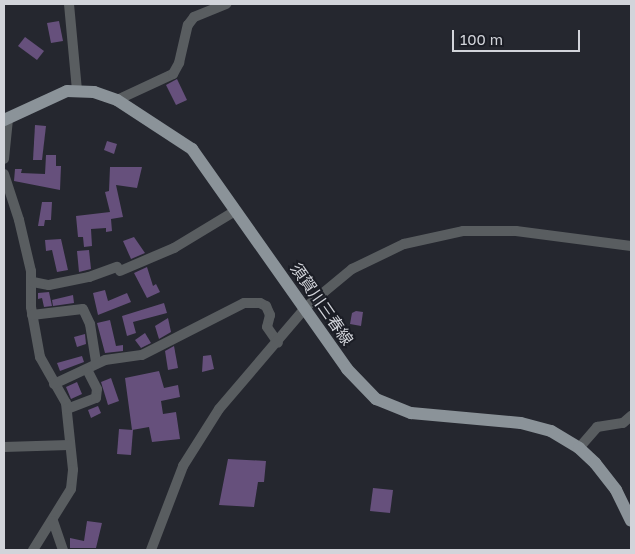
<!DOCTYPE html>
<html>
<head>
<meta charset="utf-8">
<style>
	body { margin:0 }
	#map { position:relative; width:635px; height:554px; overflow:hidden; background:#25272f; font-family:"Golos Text","Noto Sans JP",sans-serif }
	div>[style] { position:absolute }
	.building>* { inset:0; background:#66507c }
	.minor>* { height:10px; margin:-5px; padding:0 5px; transform-origin:5px; border-radius:5px; background:#595d60 }
	.major>* { height:12px; margin:-6px; padding:0 6px; transform-origin:6px; border-radius:6px; background:#8b9399 }
	span { translate:-50% -50%; white-space:nowrap; text-align:center; line-height:1.15; -webkit-text-stroke:4px #1b1d25; paint-order:stroke }
	.street-label { font-size:16px; color:#d2d4da }
	.frame { position:absolute; inset:0; border:5px solid #d2d4da; pointer-events:none }
	.scale { position:absolute; left:452px; top:30px; width:128px; height:22px; box-sizing:border-box; border:2px solid #d2d4da; border-top:0; padding-left:6px; font-size:15px; line-height:18px; white-space:nowrap; color:#d2d4da; -webkit-text-stroke:4px #1b1d25; paint-order:stroke }
</style>
</head>
<body>
<div id="map">
	<div class="building">
		<i style="clip-path:polygon(59px 21px,63px 41px,51px 43px,47px 23px)"></i>
		<i style="clip-path:polygon(25px 37px,44px 51px,37px 60px,18px 46px)"></i>
		<i style="clip-path:polygon(177px 79px,187px 100px,176px 105px,166px 85px)"></i>
		<i style="clip-path:polygon(35px 125px,46px 126px,42px 160px,33px 160px)"></i>
		<i style="clip-path:polygon(107px 141px,117px 144px,114px 154px,104px 150px)"></i>
		<i style="clip-path:polygon(46px 155px,56px 155px,56px 166px,61px 166px,60px 190px,14px 181px,15px 169px,22px 169px,21px 173px,45px 174px)"></i>
		<i style="clip-path:polygon(110px 167px,142px 167px,137px 188px,116px 185px,123px 217px,111px 219px,112px 231px,106px 232px,106px 228px,91px 229px,92px 246px,84px 247px,83px 237px,78px 237px,76px 216px,110px 212px,105px 192px,109px 191px)"></i>
		<i style="clip-path:polygon(42px 202px,52px 202px,51px 220px,45px 220px,44px 226px,38px 226px)"></i>
		<i style="clip-path:polygon(134px 237px,145px 253px,131px 259px,123px 241px)"></i>
		<i style="clip-path:polygon(61px 239px,68px 270px,57px 272px,52px 250px,46px 251px,45px 240px)"></i>
		<i style="clip-path:polygon(89px 250px,91px 269px,79px 272px,77px 251px)"></i>
		<i style="clip-path:polygon(147px 267px,153px 286px,156px 284px,160px 292px,147px 298px,134px 273px)"></i>
		<i style="clip-path:polygon(105px 290px,108px 301px,127px 293px,131px 302px,98px 315px,93px 293px)"></i>
		<i style="clip-path:polygon(49px 292px,52px 306px,44px 307px,42px 298px,38px 299px,38px 293px)"></i>
		<i style="clip-path:polygon(73px 295px,74px 303px,53px 306px,52px 300px)"></i>
		<i style="clip-path:polygon(164px 303px,167px 313px,133px 322px,136px 333px,127px 336px,122px 316px)"></i>
		<i style="clip-path:polygon(356px 311px,363px 312px,361px 326px,350px 324px,352px 313px)"></i>
		<i style="clip-path:polygon(168px 318px,171px 332px,159px 339px,155px 326px)"></i>
		<i style="clip-path:polygon(110px 320px,116px 346px,123px 345px,123px 351px,105px 353px,97px 323px)"></i>
		<i style="clip-path:polygon(145px 333px,151px 343px,141px 348px,135px 340px)"></i>
		<i style="clip-path:polygon(85px 334px,86px 344px,77px 347px,74px 337px)"></i>
		<i style="clip-path:polygon(174px 346px,178px 368px,168px 370px,165px 351px)"></i>
		<i style="clip-path:polygon(211px 355px,214px 369px,202px 372px,203px 356px)"></i>
		<i style="clip-path:polygon(82px 356px,84px 362px,60px 371px,57px 363px)"></i>
		<i style="clip-path:polygon(159px 371px,164px 388px,178px 385px,180px 397px,161px 401px,163px 414px,176px 412px,180px 439px,152px 442px,149px 427px,132px 430px,125px 378px)"></i>
		<i style="clip-path:polygon(111px 378px,119px 401px,108px 405px,101px 382px)"></i>
		<i style="clip-path:polygon(77px 382px,82px 394px,71px 399px,66px 387px)"></i>
		<i style="clip-path:polygon(98px 406px,101px 413px,91px 418px,88px 410px)"></i>
		<i style="clip-path:polygon(119px 429px,133px 430px,131px 455px,117px 454px)"></i>
		<i style="clip-path:polygon(228px 459px,266px 461px,264px 482px,258px 482px,254px 507px,219px 505px)"></i>
		<i style="clip-path:polygon(373px 488px,393px 490px,390px 513px,370px 511px)"></i>
		<i style="clip-path:polygon(87px 521px,102px 523px,96px 548px,70px 548px,70px 538px,84px 541px)"></i>
	</div>
	<div class="minor">
		<i style="left:69px;top:4px;width:86px;rotate:84.7deg"></i>
		<i style="left:117px;top:100px;width:62px;rotate:-24.9deg"></i>
		<i style="left:173px;top:74px;width:13px;rotate:-61deg"></i>
		<i style="left:179px;top:63px;width:39px;rotate:-77deg"></i>
		<i style="left:188px;top:25px;width:10px;rotate:-53deg"></i>
		<i style="left:194px;top:17px;width:35px;rotate:-22deg"></i>
		<i style="left:4px;top:159px;width:40px;rotate:-84.3deg"></i>
		<i style="left:4px;top:174px;width:48px;rotate:71.9deg"></i>
		<i style="left:19px;top:220px;width:52px;rotate:76.8deg"></i>
		<i style="left:31px;top:271px;width:36px;rotate:90deg"></i>
		<i style="left:31px;top:307px;width:51px;rotate:79.8deg"></i>
		<i style="left:40px;top:357px;width:53px;rotate:60.5deg"></i>
		<i style="left:66px;top:403px;width:67px;rotate:84deg"></i>
		<i style="left:73px;top:470px;width:19px;rotate:96deg"></i>
		<i style="left:71px;top:489px;width:72px;rotate:121.9deg"></i>
		<i style="left:120px;top:271px;width:59px;rotate:-23.1deg"></i>
		<i style="left:174px;top:248px;width:71px;rotate:-31.2deg"></i>
		<i style="left:33px;top:282px;width:16px;rotate:11deg"></i>
		<i style="left:49px;top:285px;width:41px;rotate:-11.3deg"></i>
		<i style="left:89px;top:277px;width:30px;rotate:-20deg"></i>
		<i style="left:32px;top:315px;width:51px;rotate:-6.7deg"></i>
		<i style="left:83px;top:309px;width:17px;rotate:65deg"></i>
		<i style="left:90px;top:324px;width:39px;rotate:81deg"></i>
		<i style="left:54px;top:384px;width:56px;rotate:-25.2deg"></i>
		<i style="left:105px;top:360px;width:37px;rotate:-8deg"></i>
		<i style="left:142px;top:355px;width:114px;rotate:-27deg"></i>
		<i style="left:244px;top:303px;width:16px"></i>
		<i style="left:260px;top:303px;width:7px;rotate:27deg"></i>
		<i style="left:266px;top:306px;width:10px;rotate:66deg"></i>
		<i style="left:270px;top:315px;width:12px;rotate:104deg"></i>
		<i style="left:267px;top:327px;width:19px;rotate:55deg"></i>
		<i style="left:67px;top:409px;width:31px;rotate:-21deg"></i>
		<i style="left:96px;top:398px;width:9px;rotate:-84deg"></i>
		<i style="left:97px;top:389px;width:22px;rotate:-117deg"></i>
		<i style="left:4px;top:447px;width:65px;rotate:-1.8deg"></i>
		<i style="left:579px;top:448px;width:28px;rotate:-49deg"></i>
		<i style="left:597px;top:427px;width:26px;rotate:-9deg"></i>
		<i style="left:623px;top:423px;width:11px;rotate:-41deg"></i>
		<i style="left:53px;top:521px;width:31px;rotate:71deg"></i>
		<i style="left:151px;top:550px;width:90px;rotate:-69.1deg"></i>
		<i style="left:183px;top:466px;width:67px;rotate:-57.7deg"></i>
		<i style="left:219px;top:409px;width:134px;rotate:-49.5deg"></i>
		<i style="left:306px;top:307px;width:60px;rotate:-39.6deg"></i>
		<i style="left:352px;top:269px;width:58px;rotate:-25.7deg"></i>
		<i style="left:404px;top:244px;width:60px;rotate:-12.4deg"></i>
		<i style="left:463px;top:231px;width:53px"></i>
		<i style="left:516px;top:231px;width:116px;rotate:7.4deg"></i>
	</div>
	<div class="major">
		<i style="left:4px;top:120px;width:69px;rotate:-24.7deg"></i>
		<i style="left:67px;top:91px;width:27px;rotate:2deg"></i>
		<i style="left:94px;top:92px;width:24px;rotate:19deg"></i>
		<i style="left:117px;top:100px;width:90px;rotate:33.2deg"></i>
		<i style="left:192px;top:149px;width:269px;rotate:54.8deg"></i>
		<i style="left:347px;top:369px;width:42px;rotate:46deg"></i>
		<i style="left:376px;top:399px;width:38px;rotate:22deg"></i>
		<i style="left:411px;top:413px;width:110px;rotate:5.2deg"></i>
		<i style="left:521px;top:423px;width:31px;rotate:15deg"></i>
		<i style="left:551px;top:431px;width:33px;rotate:31deg"></i>
		<i style="left:579px;top:448px;width:22px;rotate:43deg"></i>
		<i style="left:595px;top:463px;width:34px;rotate:52deg"></i>
		<i style="left:616px;top:490px;width:34px;rotate:64deg"></i>
	</div>
	<div class="street-label">
		<span style="left:322px;top:304px;rotate:55deg">須賀川三春線</span>
	</div>
	<div class="frame"></div>
	<div class="scale">100 m</div>
</div>
</body>
</html>
